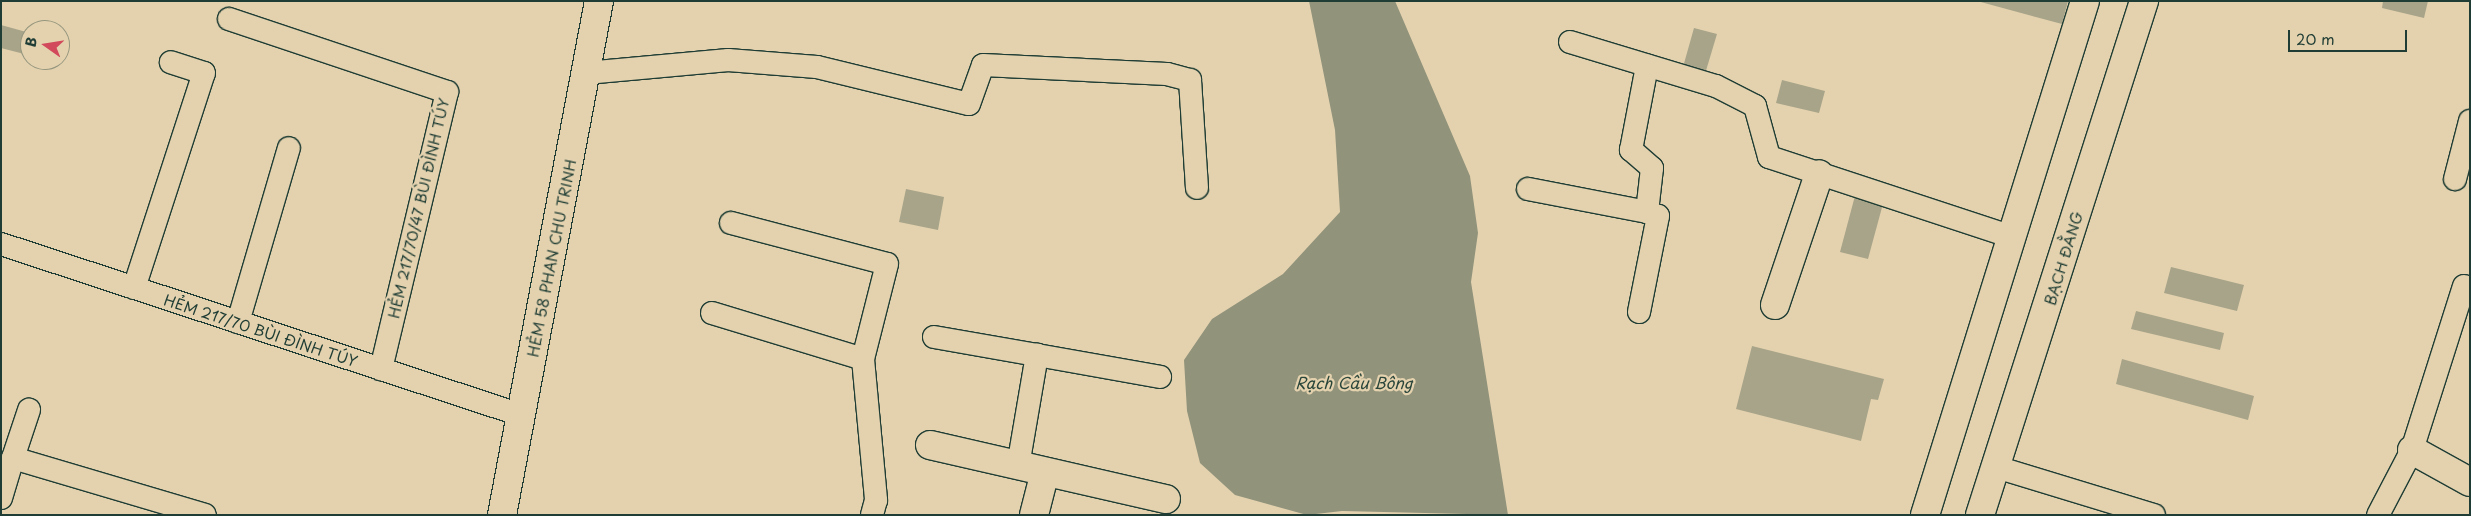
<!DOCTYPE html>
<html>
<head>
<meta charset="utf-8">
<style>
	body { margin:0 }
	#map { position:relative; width:2471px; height:516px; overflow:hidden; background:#e4d2af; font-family:"Playpen Sans",sans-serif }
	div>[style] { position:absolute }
	.water>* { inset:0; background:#91937b }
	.building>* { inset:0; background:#a8a489 }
	.roads { filter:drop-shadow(1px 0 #1f3d34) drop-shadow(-1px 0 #1f3d34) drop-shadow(0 1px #1f3d34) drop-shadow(0 -1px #1f3d34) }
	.lane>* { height:22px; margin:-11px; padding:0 11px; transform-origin:11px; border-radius:11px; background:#e4d2af }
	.street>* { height:28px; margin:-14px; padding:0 14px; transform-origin:14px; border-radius:14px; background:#e4d2af }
	.primary>* { height:28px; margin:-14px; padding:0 14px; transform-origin:14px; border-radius:14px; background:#e4d2af }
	span { translate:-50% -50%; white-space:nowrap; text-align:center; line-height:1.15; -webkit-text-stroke:4.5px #e4d2af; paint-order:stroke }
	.street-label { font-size:15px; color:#1f3d34 }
	.water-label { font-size:16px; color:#2a463b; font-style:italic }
	.frame { position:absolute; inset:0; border:2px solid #1f3d34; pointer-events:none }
	.north { position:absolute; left:20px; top:20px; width:50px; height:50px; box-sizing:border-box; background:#e4d2af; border:1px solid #95967e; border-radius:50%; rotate:283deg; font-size:14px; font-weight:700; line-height:20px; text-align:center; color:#1f3d34 }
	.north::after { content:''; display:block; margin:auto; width:18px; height:22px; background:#d1495b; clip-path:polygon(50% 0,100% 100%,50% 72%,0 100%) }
	.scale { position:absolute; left:2288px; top:30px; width:119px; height:22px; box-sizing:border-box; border:2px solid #1f3d34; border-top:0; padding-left:6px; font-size:15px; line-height:18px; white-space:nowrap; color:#1f3d34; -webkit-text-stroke:4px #e4d2af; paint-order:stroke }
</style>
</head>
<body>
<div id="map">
	<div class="water">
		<i style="clip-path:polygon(1309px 1px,1395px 1px,1470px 176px,1478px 233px,1471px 282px,1508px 515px,1342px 511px,1307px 515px,1235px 495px,1200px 463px,1187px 411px,1184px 360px,1212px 319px,1283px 274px,1340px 212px,1335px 130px)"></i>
	</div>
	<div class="building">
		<i style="clip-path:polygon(1977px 1px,2068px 1px,2062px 24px)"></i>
		<i style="clip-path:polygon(2383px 1px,2428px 1px,2424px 18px,2382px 8px)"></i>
		<i style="clip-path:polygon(1px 25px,30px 33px,28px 55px,1px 48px)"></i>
		<i style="clip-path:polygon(1694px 28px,1717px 34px,1705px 74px,1683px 67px)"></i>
		<i style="clip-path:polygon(1782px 80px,1825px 91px,1819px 113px,1776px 103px)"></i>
		<i style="clip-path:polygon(906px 189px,944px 197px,938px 230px,899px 222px)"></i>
		<i style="clip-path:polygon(1856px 192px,1884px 200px,1868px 259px,1840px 252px)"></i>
		<i style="clip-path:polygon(2171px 267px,2244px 285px,2237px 311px,2164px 293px)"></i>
		<i style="clip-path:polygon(2136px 311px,2224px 333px,2220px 350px,2131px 329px)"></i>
		<i style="clip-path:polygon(1752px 346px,1884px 379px,1878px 400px,1871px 399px,1861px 441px,1736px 409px)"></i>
		<i style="clip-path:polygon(2122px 359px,2254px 396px,2248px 420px,2116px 384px)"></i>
	</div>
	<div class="roads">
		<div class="lane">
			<i style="left:229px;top:19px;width:230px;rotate:18.5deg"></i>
			<i style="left:447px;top:92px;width:285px;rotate:103.4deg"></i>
			<i style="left:1570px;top:42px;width:152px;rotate:16.8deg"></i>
			<i style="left:1716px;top:86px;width:44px;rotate:27.1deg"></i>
			<i style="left:1755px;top:106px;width:53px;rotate:74.6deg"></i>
			<i style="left:1769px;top:157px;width:256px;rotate:18.2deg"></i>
			<i style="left:586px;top:73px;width:143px;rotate:-5.2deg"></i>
			<i style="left:728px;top:60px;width:89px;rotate:4.5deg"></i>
			<i style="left:817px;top:67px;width:156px;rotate:13.7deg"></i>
			<i style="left:969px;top:104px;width:41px;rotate:-70.3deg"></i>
			<i style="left:983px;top:65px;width:184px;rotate:2.8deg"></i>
			<i style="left:1167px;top:74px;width:24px;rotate:15deg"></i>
			<i style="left:1190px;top:80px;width:108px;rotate:86.3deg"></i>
			<i style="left:2455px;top:179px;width:60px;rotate:-75.5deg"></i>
			<i style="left:1528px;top:189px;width:121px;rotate:10.9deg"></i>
			<i style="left:731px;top:223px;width:161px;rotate:14.7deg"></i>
			<i style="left:887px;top:264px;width:98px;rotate:104.2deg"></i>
			<i style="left:863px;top:359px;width:142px;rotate:84.7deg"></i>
			<i style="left:876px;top:500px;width:16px;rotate:105deg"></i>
			<i style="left:1px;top:244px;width:547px;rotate:18.2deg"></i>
			<i style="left:134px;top:288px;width:226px;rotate:-72deg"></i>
			<i style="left:204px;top:73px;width:35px;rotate:-162deg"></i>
			<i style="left:1639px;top:312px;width:98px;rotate:-78.8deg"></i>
			<i style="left:1658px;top:216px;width:12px;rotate:-160deg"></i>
			<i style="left:1647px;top:212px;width:44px;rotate:-83.5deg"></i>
			<i style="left:1652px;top:168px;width:28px;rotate:-139deg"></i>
			<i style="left:1631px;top:150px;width:86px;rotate:-79.2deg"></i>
			<i style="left:712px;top:313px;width:158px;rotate:16.9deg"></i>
			<i style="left:238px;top:322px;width:181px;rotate:-73.7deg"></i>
			<i style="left:934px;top:337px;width:105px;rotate:9.9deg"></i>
			<i style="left:13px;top:458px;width:51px;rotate:-71.6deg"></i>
			<i style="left:1018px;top:466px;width:113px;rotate:-80.3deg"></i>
			<i style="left:1037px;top:355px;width:125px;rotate:10.1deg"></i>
			<i style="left:1996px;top:467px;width:165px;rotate:16.9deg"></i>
			<i style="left:1px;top:498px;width:42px;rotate:-73.3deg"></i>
			<i style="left:13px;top:458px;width:200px;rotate:16.5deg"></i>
			<i style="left:2378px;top:515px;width:73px;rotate:-62.4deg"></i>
			<i style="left:2412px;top:450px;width:172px;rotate:-72.4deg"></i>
		</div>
		<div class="street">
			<i style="left:1775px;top:305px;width:138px;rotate:-71.4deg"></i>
			<i style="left:930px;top:445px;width:242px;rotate:12.9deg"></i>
			<i style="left:2412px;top:450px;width:66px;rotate:28.9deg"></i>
			<i style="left:502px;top:515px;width:523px;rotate:-79.31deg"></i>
			<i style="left:1034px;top:515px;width:44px;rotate:-75.7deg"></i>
		</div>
		<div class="primary">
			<i style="left:1925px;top:515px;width:538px;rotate:-72.71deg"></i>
			<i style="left:1980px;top:515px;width:540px;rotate:-72.3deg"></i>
		</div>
	</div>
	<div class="street-label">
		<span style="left:418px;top:208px;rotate:-77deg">HẺM 217/70/47 BÙI ĐÌNH TÚY</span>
		<span style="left:551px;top:258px;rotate:-79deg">HẺM 58 PHAN CHU TRINH</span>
		<span style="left:2063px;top:258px;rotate:-73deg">BẠCH ĐẰNG</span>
		<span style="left:261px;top:330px;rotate:18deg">HẺM 217/70 BÙI ĐÌNH TÚY</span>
	</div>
	<div class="water-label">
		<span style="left:1354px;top:382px">Rạch Cầu Bông</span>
	</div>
	<div class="frame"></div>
	<div class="north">B</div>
	<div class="scale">20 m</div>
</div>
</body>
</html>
